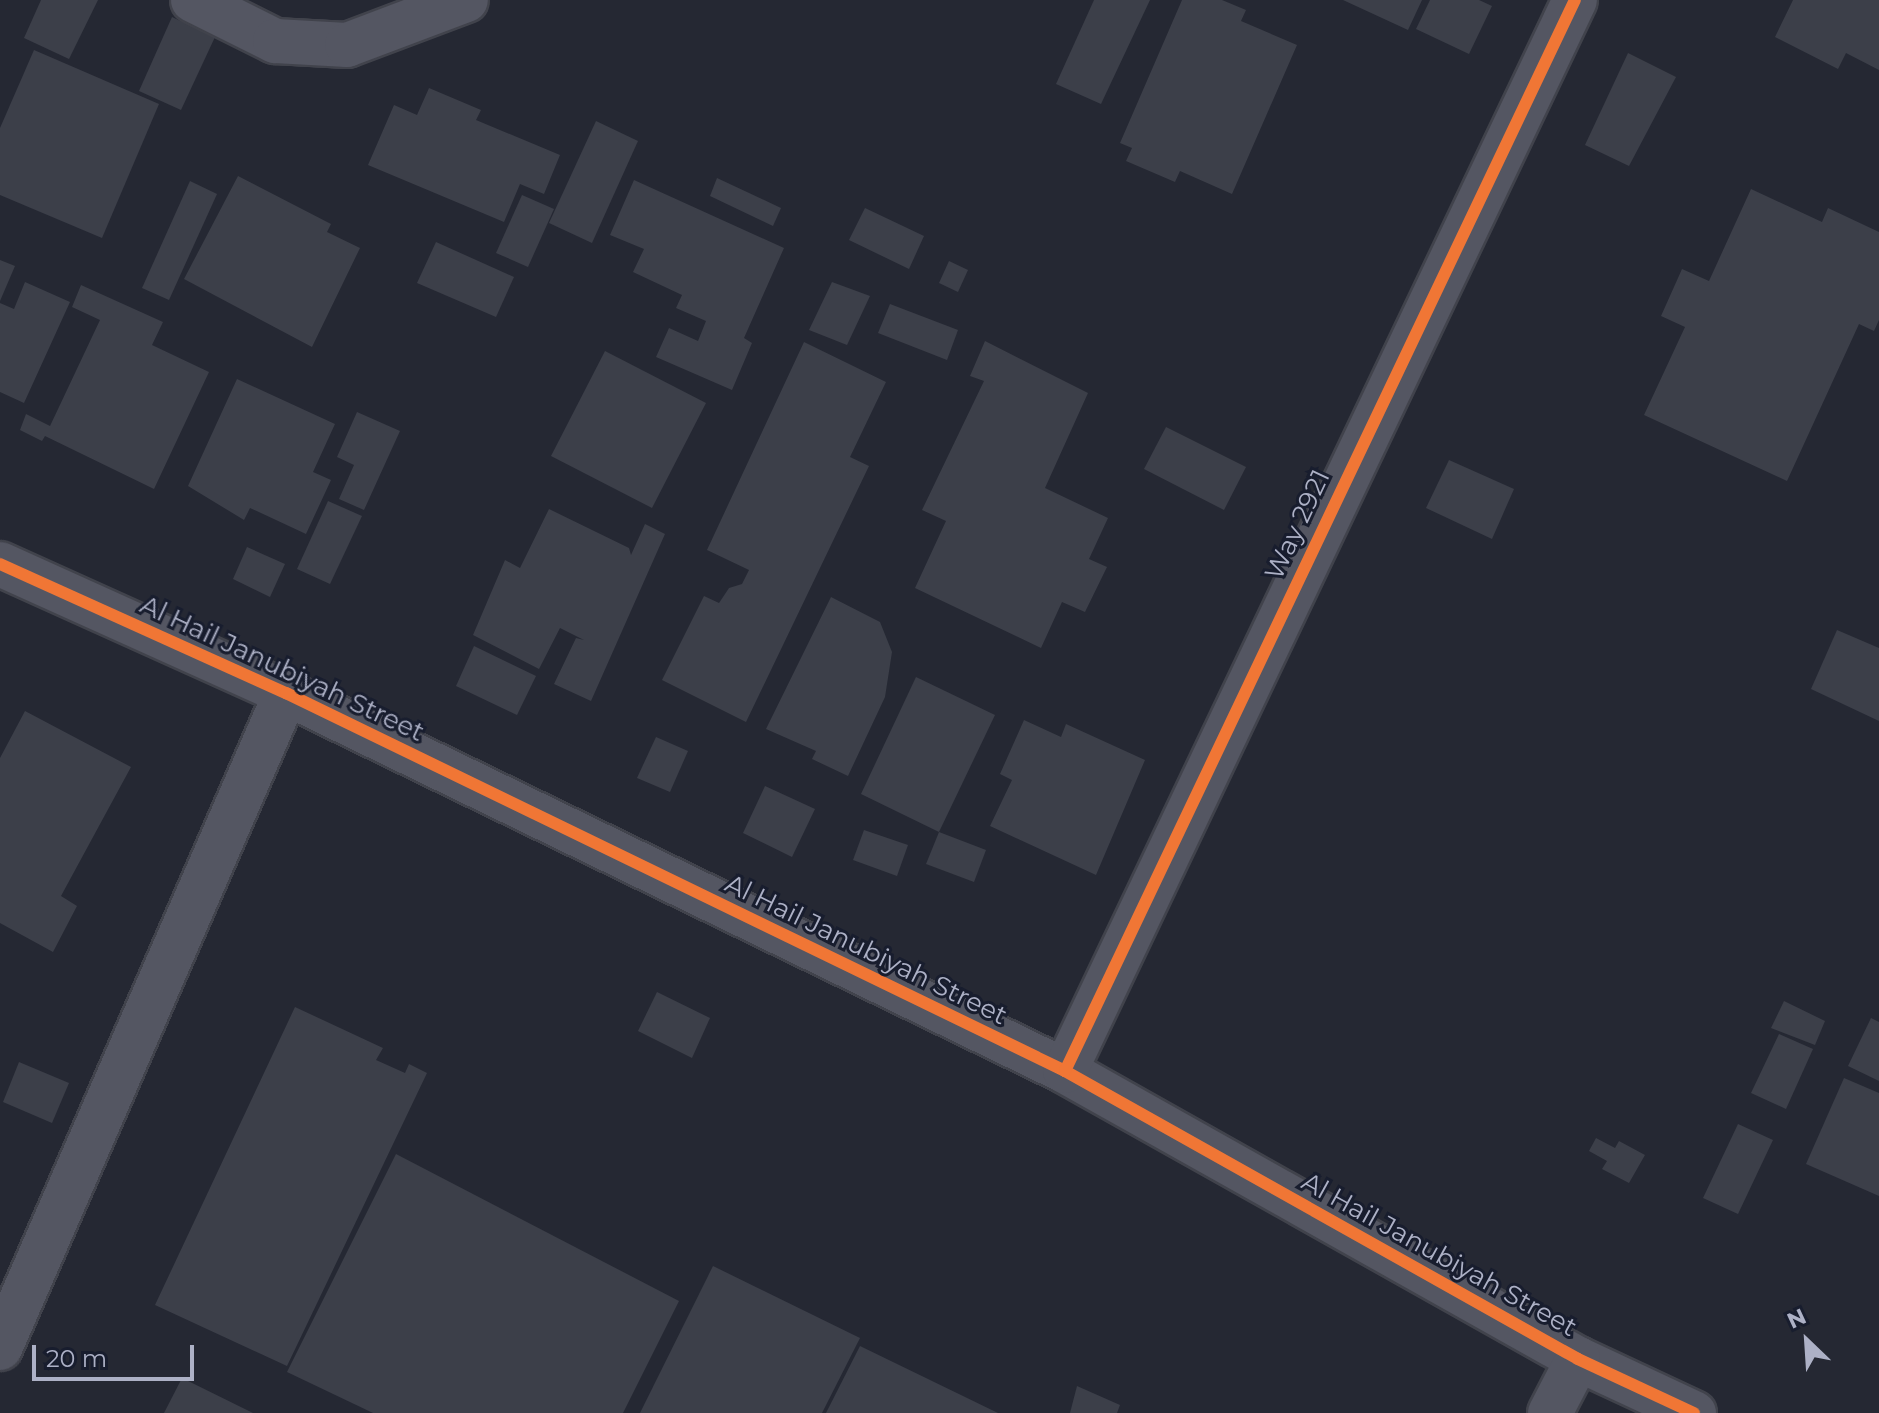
<!DOCTYPE html>
<html>
<head>
<meta charset="utf-8">
<style>
	body { margin:0 }
	#map { position:relative; width:1879px; height:1413px; overflow:hidden; background:#252833; font-family:Montserrat,sans-serif }
	div>[style] { position:absolute }
	.building>* { inset:0; background:#3c3f49 }
	.roads { filter:drop-shadow(2px 0 #41434c) drop-shadow(-2px 0 #41434c) drop-shadow(0 2px #41434c) drop-shadow(0 -2px #41434c) }
	.minor>* { height:44px; margin:-22px; padding:0 22px; transform-origin:22px; border-radius:22px; background:#545662 }
	.cycleway>* { height:12px; margin:-6px; padding:0 6px; transform-origin:6px; border-radius:6px; background:#f07635 }
	span { translate:-50% -50%; white-space:nowrap; text-align:center; line-height:1.15; -webkit-text-stroke:6px #181d2e; paint-order:stroke }
	.street-label { font-size:26px; color:#adb1c6 }
	.north { position:absolute; left:1767px; top:1301px; width:80px; height:80px; -webkit-text-stroke:6px #181d2e; paint-order:stroke; rotate:335deg; font-size:22px; font-weight:700; line-height:32px; text-align:center; color:#adb1c6 }
	.north::after { content:''; display:block; margin:auto; width:28px; height:36px; background:#adb1c6; clip-path:polygon(50% 0,100% 100%,50% 72%,0 100%) }
	.scale { position:absolute; left:32px; top:1345px; width:162px; height:36px; box-sizing:border-box; border:4px solid #adb1c6; border-top:0; padding-left:10px; font-size:24px; line-height:28px; white-space:nowrap; color:#adb1c6; -webkit-text-stroke:6px #181d2e; paint-order:stroke }
</style>
</head>
<body>
<div id="map">
	<div class="building">
		<i style="clip-path:polygon(41px 0,98px 0,69px 59px,24px 38px)"></i>
		<i style="clip-path:polygon(1094px 0,1150px 0,1101px 104px,1056px 84px)"></i>
		<i style="clip-path:polygon(1182px 0,1222px 0,1246px 10px,1241px 21px,1297px 45px,1232px 194px,1180px 171px,1175px 182px,1126px 161px,1132px 148px,1120px 143px)"></i>
		<i style="clip-path:polygon(1343px 0,1422px 0,1408px 30px)"></i>
		<i style="clip-path:polygon(1430px 0,1479px 0,1492px 6px,1469px 54px,1416px 29px)"></i>
		<i style="clip-path:polygon(1793px 0,1879px 0,1879px 70px,1846px 53px,1838px 69px,1775px 37px)"></i>
		<i style="clip-path:polygon(172px 17px,215px 37px,181px 110px,139px 91px)"></i>
		<i style="clip-path:polygon(34px 50px,159px 104px,102px 238px,0 195px,0 128px)"></i>
		<i style="clip-path:polygon(1628px 53px,1676px 77px,1629px 166px,1585px 145px)"></i>
		<i style="clip-path:polygon(429px 88px,481px 110px,476px 120px,560px 155px,544px 194px,520px 184px,504px 222px,368px 165px,394px 105px,417px 115px)"></i>
		<i style="clip-path:polygon(596px 121px,638px 141px,592px 243px,549px 223px)"></i>
		<i style="clip-path:polygon(238px 176px,331px 224px,327px 232px,360px 248px,312px 347px,184px 279px)"></i>
		<i style="clip-path:polygon(717px 178px,781px 208px,773px 226px,710px 196px)"></i>
		<i style="clip-path:polygon(634px 180px,784px 248px,744px 338px,752px 343px,732px 390px,656px 357px,669px 328px,698px 341px,706px 321px,676px 308px,682px 295px,633px 272px,644px 249px,610px 235px)"></i>
		<i style="clip-path:polygon(190px 181px,217px 194px,169px 300px,142px 288px)"></i>
		<i style="clip-path:polygon(1751px 189px,1822px 222px,1828px 208px,1879px 232px,1879px 320px,1874px 331px,1859px 324px,1787px 481px,1644px 415px,1685px 327px,1661px 316px,1682px 269px,1709px 281px)"></i>
		<i style="clip-path:polygon(522px 195px,554px 209px,528px 267px,496px 253px)"></i>
		<i style="clip-path:polygon(865px 208px,924px 236px,909px 269px,849px 240px)"></i>
		<i style="clip-path:polygon(436px 242px,514px 277px,496px 317px,417px 283px)"></i>
		<i style="clip-path:polygon(0 260px,15px 266px,0 301px)"></i>
		<i style="clip-path:polygon(949px 261px,968px 270px,958px 292px,939px 283px)"></i>
		<i style="clip-path:polygon(25px 282px,70px 302px,24px 403px,0 392px,0 303px,14px 309px)"></i>
		<i style="clip-path:polygon(832px 282px,870px 296px,847px 345px,809px 330px)"></i>
		<i style="clip-path:polygon(81px 285px,163px 322px,152px 345px,209px 372px,154px 489px,45px 436px,42px 441px,20px 430px,26px 414px,50px 426px,100px 320px,72px 307px)"></i>
		<i style="clip-path:polygon(890px 304px,958px 330px,947px 360px,878px 333px)"></i>
		<i style="clip-path:polygon(985px 341px,1088px 393px,1045px 488px,1108px 518px,1089px 559px,1107px 567px,1085px 612px,1062px 602px,1041px 648px,915px 588px,946px 521px,922px 510px,984px 381px,970px 376px)"></i>
		<i style="clip-path:polygon(804px 342px,886px 382px,850px 457px,869px 466px,746px 722px,662px 680px,704px 596px,719px 603px,729px 588px,742px 584px,749px 570px,707px 550px)"></i>
		<i style="clip-path:polygon(605px 351px,706px 403px,652px 508px,551px 456px)"></i>
		<i style="clip-path:polygon(237px 379px,335px 424px,313px 472px,331px 480px,306px 534px,250px 508px,244px 520px,188px 486px)"></i>
		<i style="clip-path:polygon(357px 412px,400px 431px,364px 510px,339px 499px,354px 465px,337px 457px)"></i>
		<i style="clip-path:polygon(1166px 427px,1246px 467px,1224px 510px,1144px 469px)"></i>
		<i style="clip-path:polygon(1449px 460px,1514px 489px,1492px 539px,1426px 508px)"></i>
		<i style="clip-path:polygon(328px 501px,362px 516px,330px 584px,297px 569px)"></i>
		<i style="clip-path:polygon(549px 509px,629px 548px,631px 555px,645px 524px,665px 534px,591px 701px,554px 684px,576px 638px,584px 640px,560px 628px,539px 669px,473px 635px,505px 560px,520px 568px)"></i>
		<i style="clip-path:polygon(247px 547px,285px 564px,270px 597px,233px 579px)"></i>
		<i style="clip-path:polygon(831px 597px,880px 622px,892px 652px,885px 697px,848px 776px,812px 759px,816px 751px,766px 729px)"></i>
		<i style="clip-path:polygon(1837px 630px,1879px 648px,1879px 721px,1811px 689px)"></i>
		<i style="clip-path:polygon(474px 646px,536px 676px,517px 715px,456px 686px)"></i>
		<i style="clip-path:polygon(916px 677px,995px 715px,939px 832px,861px 794px)"></i>
		<i style="clip-path:polygon(25px 711px,131px 767px,61px 896px,77px 906px,53px 952px,0 923px,0 758px)"></i>
		<i style="clip-path:polygon(1024px 720px,1061px 737px,1066px 724px,1145px 760px,1096px 875px,990px 826px,1012px 780px,1000px 774px)"></i>
		<i style="clip-path:polygon(656px 737px,688px 751px,670px 792px,637px 778px)"></i>
		<i style="clip-path:polygon(765px 786px,815px 809px,792px 857px,743px 833px)"></i>
		<i style="clip-path:polygon(864px 830px,908px 845px,897px 876px,853px 860px)"></i>
		<i style="clip-path:polygon(939px 832px,986px 850px,974px 882px,926px 864px)"></i>
		<i style="clip-path:polygon(657px 992px,710px 1018px,692px 1058px,638px 1031px)"></i>
		<i style="clip-path:polygon(1784px 1001px,1825px 1021px,1815px 1045px,1771px 1028px)"></i>
		<i style="clip-path:polygon(295px 1007px,383px 1048px,376px 1060px,405px 1073px,409px 1064px,427px 1073px,287px 1366px,155px 1305px)"></i>
		<i style="clip-path:polygon(1871px 1018px,1879px 1022px,1879px 1081px,1848px 1066px)"></i>
		<i style="clip-path:polygon(1779px 1034px,1813px 1049px,1786px 1109px,1751px 1093px)"></i>
		<i style="clip-path:polygon(19px 1062px,69px 1083px,52px 1123px,3px 1102px)"></i>
		<i style="clip-path:polygon(1844px 1078px,1879px 1093px,1879px 1196px,1806px 1164px)"></i>
		<i style="clip-path:polygon(1738px 1124px,1773px 1140px,1738px 1214px,1703px 1198px)"></i>
		<i style="clip-path:polygon(1596px 1138px,1615px 1148px,1619px 1141px,1645px 1155px,1629px 1183px,1602px 1169px,1607px 1161px,1589px 1151px)"></i>
		<i style="clip-path:polygon(396px 1154px,679px 1301px,623px 1413px,373px 1413px,287px 1372px)"></i>
		<i style="clip-path:polygon(713px 1266px,860px 1338px,822px 1413px,640px 1413px)"></i>
		<i style="clip-path:polygon(860px 1346px,998px 1413px,826px 1413px)"></i>
		<i style="clip-path:polygon(182px 1378px,253px 1413px,164px 1413px)"></i>
		<i style="clip-path:polygon(1077px 1386px,1120px 1405px,1117px 1413px,1070px 1413px)"></i>
	</div>
	<div class="roads">
		<div class="minor">
			<i style="left:193px;top:0;width:92px;rotate:26.6deg"></i>
			<i style="left:275px;top:41px;width:72px;rotate:3.2deg"></i>
			<i style="left:347px;top:45px;width:127px;rotate:-20.7deg"></i>
			<i style="left:0;top:564px;width:314px;rotate:24.3deg"></i>
			<i style="left:286px;top:693px;width:866px;rotate:25.88deg"></i>
			<i style="left:1065px;top:1071px;width:588px;rotate:29.31deg"></i>
			<i style="left:1578px;top:1359px;width:128px;rotate:25deg"></i>
			<i style="left:1065px;top:1071px;width:1186px;rotate:-64.54deg"></i>
			<i style="left:0;top:1348px;width:715px;rotate:-66.41deg"></i>
			<i style="left:1550px;top:1413px;width:61px;rotate:-62.6deg"></i>
		</div>
	</div>
	<div class="cycleway">
		<i style="left:0;top:564px;width:314px;rotate:24.3deg"></i>
		<i style="left:286px;top:693px;width:866px;rotate:25.88deg"></i>
		<i style="left:1065px;top:1071px;width:588px;rotate:29.31deg"></i>
		<i style="left:1578px;top:1359px;width:128px;rotate:25deg"></i>
		<i style="left:1065px;top:1071px;width:1186px;rotate:-64.54deg"></i>
	</div>
	<div class="street-label">
		<span style="left:1298px;top:525px;rotate:-65deg">Way 2921</span>
		<span style="left:282px;top:669px;rotate:25deg">Al Hail Janubiyah Street</span>
		<span style="left:866px;top:950px;rotate:26deg">Al Hail Janubiyah Street</span>
		<span style="left:1439px;top:1255px;rotate:29deg">Al Hail Janubiyah Street</span>
	</div>
	<div class="north">N</div>
	<div class="scale">20 m</div>
</div>
</body>
</html>
